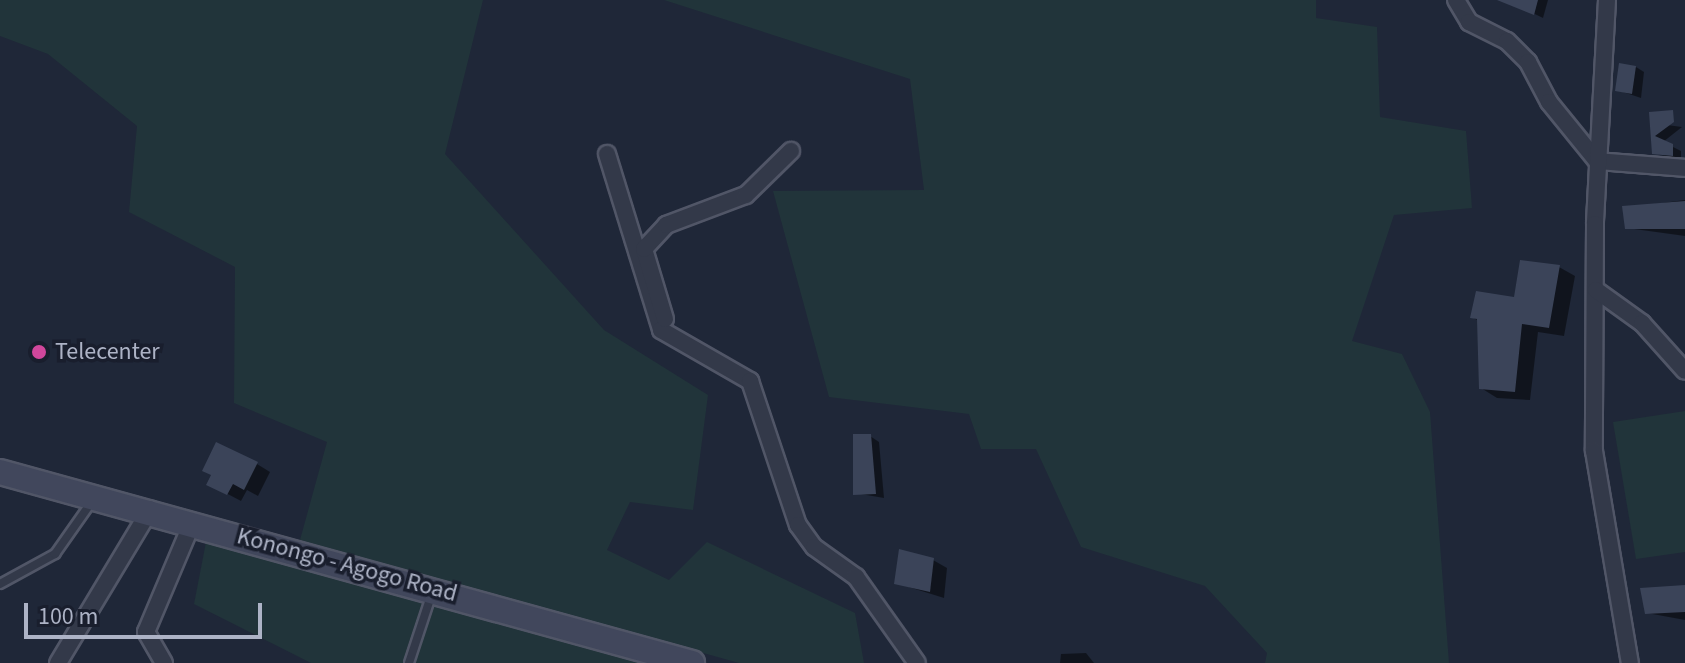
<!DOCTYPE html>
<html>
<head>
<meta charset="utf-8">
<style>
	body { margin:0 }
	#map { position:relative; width:1685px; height:663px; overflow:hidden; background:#1f2738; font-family:"Source Sans 3",sans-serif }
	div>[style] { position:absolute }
	.green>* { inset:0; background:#21343a }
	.shadow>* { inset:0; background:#0007 }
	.building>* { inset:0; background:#3b4459 }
	.roads { filter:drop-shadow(2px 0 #515667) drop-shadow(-2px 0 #515667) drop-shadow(0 2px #515667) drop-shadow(0 -2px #515667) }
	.lane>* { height:8px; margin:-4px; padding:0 4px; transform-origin:4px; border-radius:4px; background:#333949 }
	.street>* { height:16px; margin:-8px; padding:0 8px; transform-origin:8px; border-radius:8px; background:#333949 }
	.secondary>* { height:24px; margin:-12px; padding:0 12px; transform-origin:12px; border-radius:12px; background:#41475c }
	.dots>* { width:22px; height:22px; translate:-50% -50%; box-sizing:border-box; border:4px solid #191e2d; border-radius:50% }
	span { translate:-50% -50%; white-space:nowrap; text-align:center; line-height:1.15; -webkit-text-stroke:7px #191e2d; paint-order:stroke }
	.poi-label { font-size:24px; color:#adb3c6 }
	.left { translate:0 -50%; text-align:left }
	.street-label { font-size:24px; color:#adb3c6 }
	.scale { position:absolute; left:24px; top:603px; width:238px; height:36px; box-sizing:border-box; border:4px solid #adb3c6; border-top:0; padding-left:10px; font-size:24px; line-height:28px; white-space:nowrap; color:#adb3c6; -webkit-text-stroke:6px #191e2d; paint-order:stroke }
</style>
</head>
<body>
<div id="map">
	<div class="green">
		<i style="clip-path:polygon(0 0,483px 0,445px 154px,604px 330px,708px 395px,693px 510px,630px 502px,607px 550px,669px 580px,707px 542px,855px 613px,864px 663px,739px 663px,300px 540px,327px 442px,234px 403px,235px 267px,129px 212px,137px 126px,48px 54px,0 36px)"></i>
		<i style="clip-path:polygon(664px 0,1316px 0,1316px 18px,1377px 27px,1380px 117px,1466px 131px,1472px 208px,1394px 215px,1352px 341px,1402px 354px,1430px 412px,1449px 663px,1265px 663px,1267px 653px,1205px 586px,1081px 547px,1036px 449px,981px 449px,969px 414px,829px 397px,773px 191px,924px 190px,910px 79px)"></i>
		<i style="clip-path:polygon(1685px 411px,1685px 552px,1636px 559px,1613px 422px)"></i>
		<i style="clip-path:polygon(206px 542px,603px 651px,641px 663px,311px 663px,194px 604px)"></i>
	</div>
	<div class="shadow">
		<i style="clip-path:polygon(1506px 0,1548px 0,1543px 18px)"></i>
		<i style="clip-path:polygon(1636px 67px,1644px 72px,1641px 98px,1617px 90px)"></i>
		<i style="clip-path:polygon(1652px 123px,1682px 127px,1663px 142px,1681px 151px,1681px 160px,1654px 153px)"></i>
		<i style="clip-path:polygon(1685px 200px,1685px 236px,1627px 228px,1625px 208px)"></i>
		<i style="clip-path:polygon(1559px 267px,1575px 276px,1564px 336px,1538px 332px,1530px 400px,1497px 398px,1481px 388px,1479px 321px,1472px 317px,1515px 299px)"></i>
		<i style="clip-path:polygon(870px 436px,879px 442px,884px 498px,855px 493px)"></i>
		<i style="clip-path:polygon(257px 464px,270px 472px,258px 496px,247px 490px,241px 501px,222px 491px)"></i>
		<i style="clip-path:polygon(933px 560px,947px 568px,944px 598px,896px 583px)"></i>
		<i style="clip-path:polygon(1685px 587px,1685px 620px,1647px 613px)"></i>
		<i style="clip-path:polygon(1086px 653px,1094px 663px,1060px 663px,1061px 654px)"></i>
	</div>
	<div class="building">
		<i style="clip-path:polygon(1497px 0,1538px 0,1534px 15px)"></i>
		<i style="clip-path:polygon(1619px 63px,1636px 66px,1632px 94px,1615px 91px)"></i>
		<i style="clip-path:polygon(1673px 110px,1674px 122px,1655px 136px,1673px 144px,1673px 156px,1652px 154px,1649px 112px)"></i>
		<i style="clip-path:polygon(1685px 201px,1685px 229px,1625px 229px,1622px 206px)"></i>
		<i style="clip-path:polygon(1520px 260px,1560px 265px,1549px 328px,1522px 324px,1515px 392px,1479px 389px,1477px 319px,1470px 318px,1476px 291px,1514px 297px)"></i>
		<i style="clip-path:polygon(853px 434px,871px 434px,876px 494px,853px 495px)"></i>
		<i style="clip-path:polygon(216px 442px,258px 462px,244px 490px,233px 484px,227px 495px,206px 485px,211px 475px,202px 471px)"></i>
		<i style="clip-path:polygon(899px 549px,934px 558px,930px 592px,894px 584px)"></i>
		<i style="clip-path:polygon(1685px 585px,1685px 612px,1645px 614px,1640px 588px)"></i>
	</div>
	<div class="roads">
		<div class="lane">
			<i style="left:0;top:584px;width:63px;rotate:-28.6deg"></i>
			<i style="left:55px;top:554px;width:66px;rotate:-54.9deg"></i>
			<i style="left:409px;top:663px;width:71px;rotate:-71.8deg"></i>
		</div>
		<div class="street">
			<i style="left:1456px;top:0;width:26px;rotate:59deg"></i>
			<i style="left:1469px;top:22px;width:42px;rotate:26.6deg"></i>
			<i style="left:1507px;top:41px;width:30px;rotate:45deg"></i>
			<i style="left:1528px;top:62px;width:45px;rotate:62.3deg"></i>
			<i style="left:1549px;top:102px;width:76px;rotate:50.9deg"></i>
			<i style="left:1597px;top:161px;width:88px;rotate:4.5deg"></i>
			<i style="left:1607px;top:0;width:224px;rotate:93.1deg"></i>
			<i style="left:1595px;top:224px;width:227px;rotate:90.3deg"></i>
			<i style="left:1594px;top:451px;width:215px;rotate:80.4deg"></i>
			<i style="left:607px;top:154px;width:184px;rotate:72.9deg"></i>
			<i style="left:661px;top:330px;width:103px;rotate:29.8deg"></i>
			<i style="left:750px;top:381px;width:152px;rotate:71.6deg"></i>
			<i style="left:798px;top:525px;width:27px;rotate:54deg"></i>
			<i style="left:814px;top:547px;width:52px;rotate:35.5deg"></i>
			<i style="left:856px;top:577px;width:105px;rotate:54.7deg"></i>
			<i style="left:1596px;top:290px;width:57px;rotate:35.7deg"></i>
			<i style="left:1642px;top:323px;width:64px;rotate:48.1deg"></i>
			<i style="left:665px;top:319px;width:73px;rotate:-106.7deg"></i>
			<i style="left:644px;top:249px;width:33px;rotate:-47deg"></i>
			<i style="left:666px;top:225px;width:85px;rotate:-20.6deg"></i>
			<i style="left:746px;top:195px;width:63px;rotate:-44.4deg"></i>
			<i style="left:58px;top:663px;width:179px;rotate:-59deg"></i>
			<i style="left:164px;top:663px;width:36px;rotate:-120deg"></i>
			<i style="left:146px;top:632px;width:118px;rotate:-67.1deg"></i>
		</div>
		<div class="secondary">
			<i style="left:0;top:472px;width:718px;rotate:15.43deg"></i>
		</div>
	</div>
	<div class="dots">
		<i style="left:39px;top:352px;background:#d1479c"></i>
	</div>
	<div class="poi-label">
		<span class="left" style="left:55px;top:352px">Telecenter</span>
	</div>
	<div class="street-label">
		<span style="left:347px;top:565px;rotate:15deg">Konongo - Agogo Road</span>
	</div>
	<div class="scale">100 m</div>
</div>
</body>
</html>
